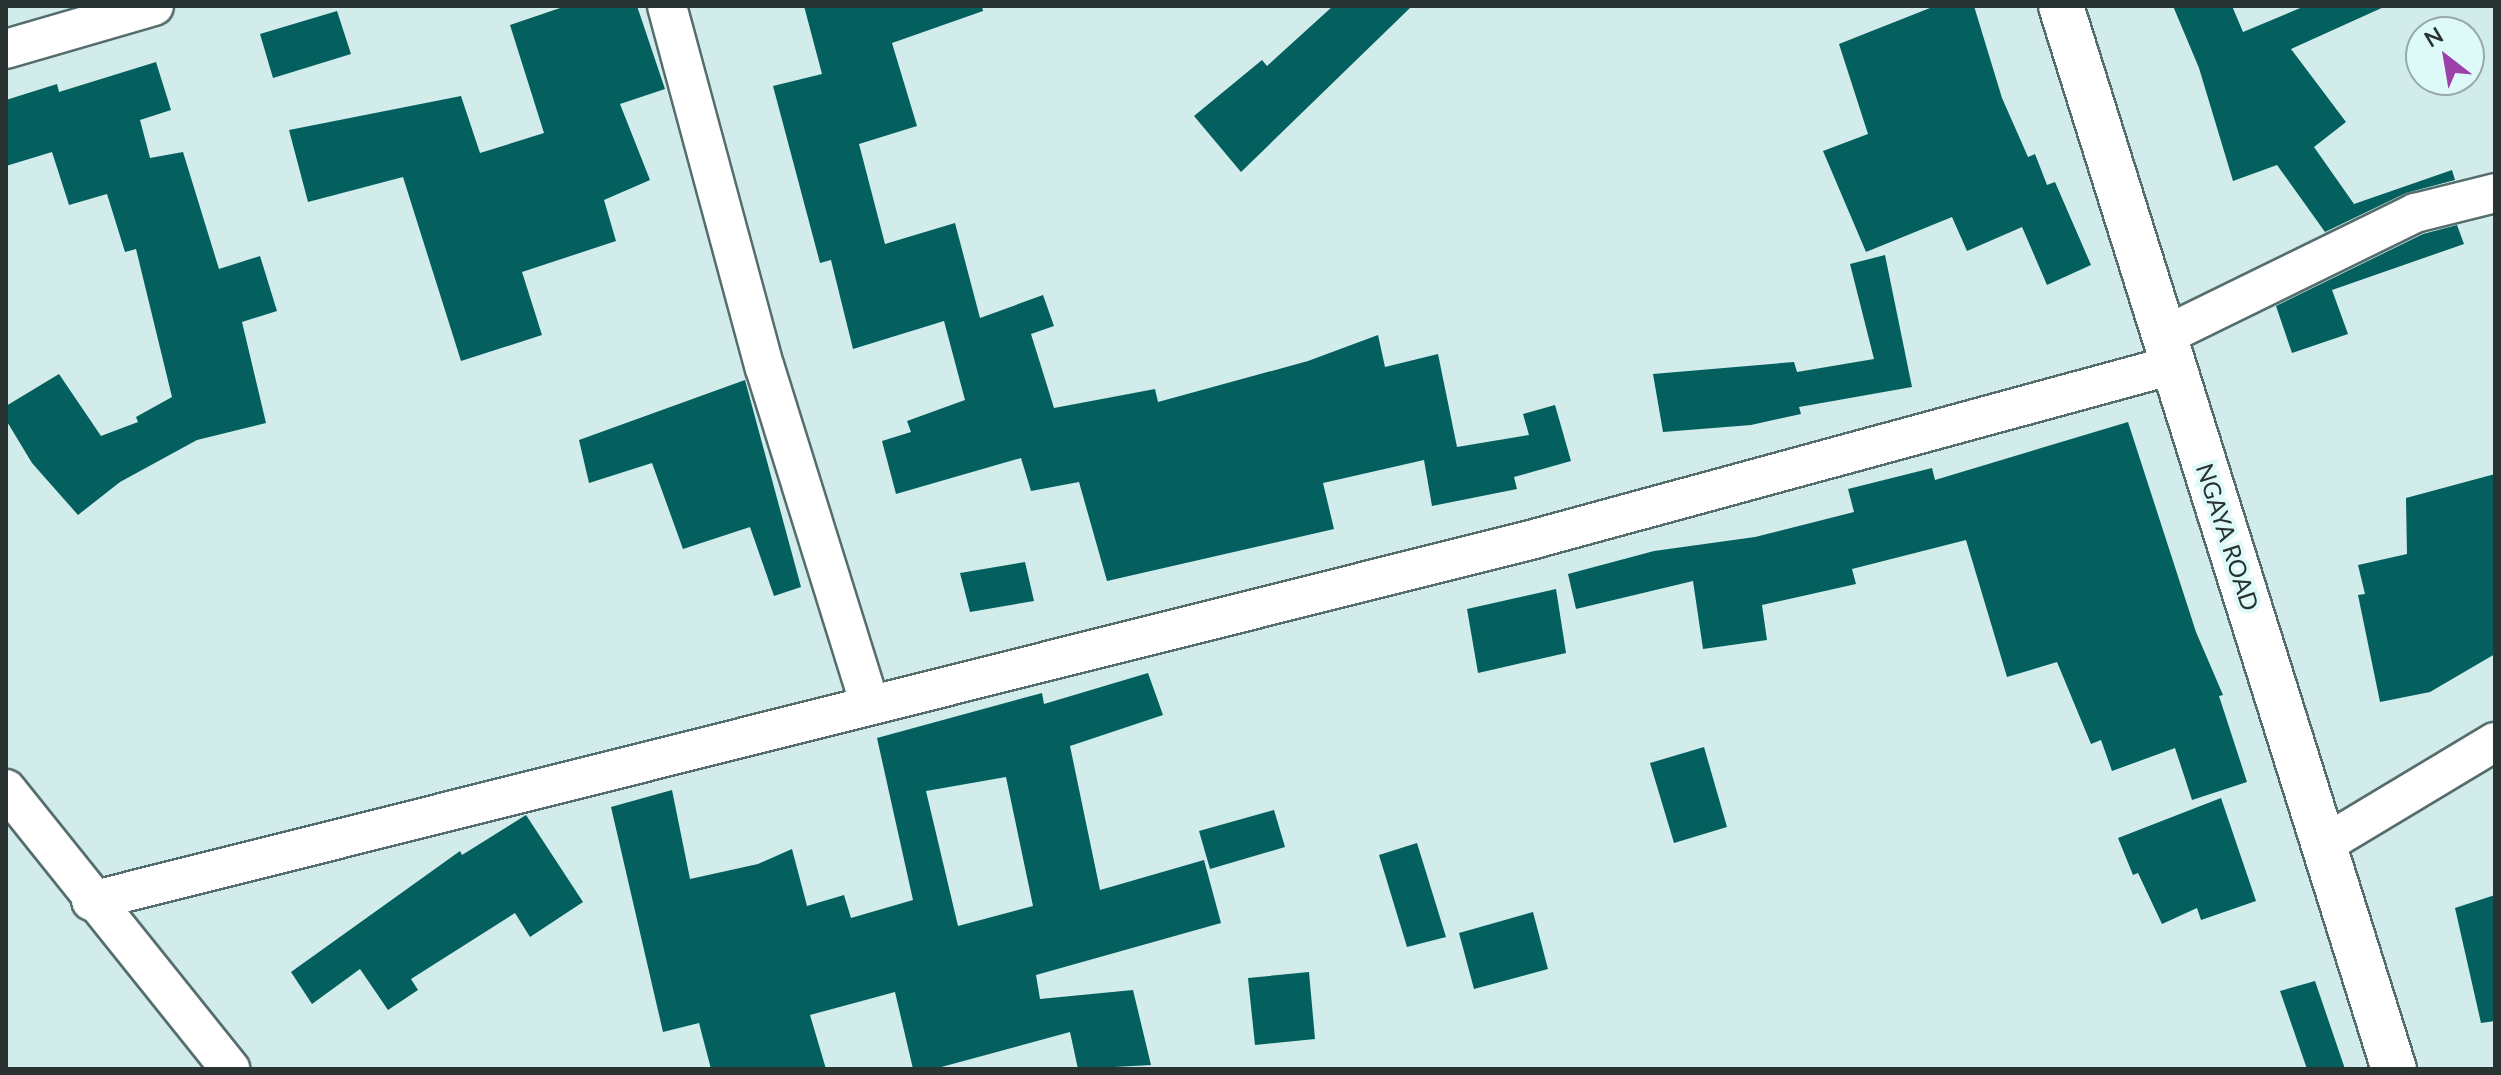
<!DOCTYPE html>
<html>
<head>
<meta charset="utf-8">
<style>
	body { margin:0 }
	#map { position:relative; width:2501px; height:1075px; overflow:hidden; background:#d1eceb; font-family:Lato,sans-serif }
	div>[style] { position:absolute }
	.building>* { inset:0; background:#04605e }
	.roads { filter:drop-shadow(2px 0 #556d6c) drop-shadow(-2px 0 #556d6c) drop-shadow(0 2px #556d6c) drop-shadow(0 -2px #556d6c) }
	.street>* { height:38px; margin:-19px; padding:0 19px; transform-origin:19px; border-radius:19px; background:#fff }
	.secondary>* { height:44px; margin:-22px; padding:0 22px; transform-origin:22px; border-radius:22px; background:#fff }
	span { translate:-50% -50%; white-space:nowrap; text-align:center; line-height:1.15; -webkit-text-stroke:8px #defaf8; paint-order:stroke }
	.street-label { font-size:24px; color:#283332 }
	.frame { position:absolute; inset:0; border:8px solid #283332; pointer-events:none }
	.north { position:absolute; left:2405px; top:16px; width:80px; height:80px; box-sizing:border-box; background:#defaf8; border:2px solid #95aaa9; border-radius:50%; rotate:329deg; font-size:22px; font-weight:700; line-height:32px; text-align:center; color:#283332 }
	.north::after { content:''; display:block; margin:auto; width:28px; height:36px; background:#9d40aa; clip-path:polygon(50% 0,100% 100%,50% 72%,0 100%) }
</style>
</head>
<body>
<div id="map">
	<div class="building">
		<i style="clip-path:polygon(566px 6px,637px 6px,665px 89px,620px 104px,650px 180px,604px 200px,616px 241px,522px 272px,542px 335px,461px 361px,403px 177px,308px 202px,289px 130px,461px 96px,480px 153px,544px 133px,510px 25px)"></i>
		<i style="clip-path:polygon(804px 6px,982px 6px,983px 11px,892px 43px,917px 126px,859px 144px,885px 244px,955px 223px,980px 318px,1043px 295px,1054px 326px,1031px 334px,1054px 408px,1155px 389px,1158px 402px,1308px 361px,1378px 335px,1385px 367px,1438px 354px,1457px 447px,1529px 435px,1523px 414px,1555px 405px,1571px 461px,1514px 477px,1517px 489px,1432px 506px,1424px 460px,1323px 483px,1334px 529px,1107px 581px,1079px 482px,1031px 491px,1021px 458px,896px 494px,882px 441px,911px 432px,907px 421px,965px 400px,944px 321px,853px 349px,831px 260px,820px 263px,773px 86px,822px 74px)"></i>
		<i style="clip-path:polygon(1333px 6px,1412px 6px,1241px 172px,1194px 116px,1262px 60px,1267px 66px)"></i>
		<i style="clip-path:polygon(1935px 6px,1974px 6px,2002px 98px,2028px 157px,2035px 154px,2047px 185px,2055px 182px,2091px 265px,2047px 285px,2022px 227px,1967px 251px,1952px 217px,1866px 252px,1823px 151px,1868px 134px,1839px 44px)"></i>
		<i style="clip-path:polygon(2173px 6px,2232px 6px,2243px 32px,2305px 6px,2386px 6px,2291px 49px,2346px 122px,2314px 147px,2354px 204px,2452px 170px,2455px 180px,2406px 193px,2325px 232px,2277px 165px,2233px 181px,2199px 68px)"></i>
		<i style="clip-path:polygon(337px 11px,351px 54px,273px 78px,260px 34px)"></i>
		<i style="clip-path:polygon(156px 62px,171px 110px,140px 120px,150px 158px,183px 152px,219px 269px,260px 256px,277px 311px,242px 322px,266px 423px,197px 440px,120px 482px,78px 515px,32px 463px,6px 420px,6px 406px,59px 374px,101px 436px,138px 422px,136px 417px,172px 397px,136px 249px,125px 252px,107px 194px,69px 205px,52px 152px,6px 166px,6px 100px,57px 84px,59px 92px)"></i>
		<i style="clip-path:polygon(2457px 225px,2464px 244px,2332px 290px,2348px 334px,2292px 353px,2276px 306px,2423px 234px)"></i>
		<i style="clip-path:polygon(1885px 255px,1912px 387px,1799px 407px,1801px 414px,1751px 425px,1663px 432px,1653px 374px,1794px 362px,1797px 372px,1874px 359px,1850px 264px)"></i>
		<i style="clip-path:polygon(745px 380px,801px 587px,774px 596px,750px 527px,683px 549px,652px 463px,589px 483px,579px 440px)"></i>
		<i style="clip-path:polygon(2128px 422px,2196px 632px,2223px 695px,2219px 696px,2247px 782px,2192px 800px,2175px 748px,2112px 771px,2101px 740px,2091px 744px,2057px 662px,2007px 677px,1966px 540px,1852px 569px,1856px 584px,1762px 605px,1767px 640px,1703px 649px,1693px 581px,1576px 609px,1568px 574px,1654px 551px,1755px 537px,1854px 512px,1848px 489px,1932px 468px,1935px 480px)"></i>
		<i style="clip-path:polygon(2495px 474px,2495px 654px,2430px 692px,2380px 702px,2358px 595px,2365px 594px,2358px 565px,2407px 554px,2406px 498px)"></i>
		<i style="clip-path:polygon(1025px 562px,1034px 601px,970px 612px,960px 573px)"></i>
		<i style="clip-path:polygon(1556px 589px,1566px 653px,1478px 673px,1467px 609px)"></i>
		<i style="clip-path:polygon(evenodd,1148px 673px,1163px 715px,1070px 746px,1100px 890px,1204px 860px,1221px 923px,1036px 975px,1040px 999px,1133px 990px,1151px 1065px,1078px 1069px,1070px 1032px,934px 1069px,913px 1069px,895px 992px,810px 1015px,826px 1069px,711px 1069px,699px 1023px,663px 1032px,611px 807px,672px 790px,690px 879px,758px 864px,792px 849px,807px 906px,844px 895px,851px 918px,913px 900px,877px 738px,1042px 693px,1044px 704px,1148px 673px,1006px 777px,1033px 906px,958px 926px,926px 791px,1006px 777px)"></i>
		<i style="clip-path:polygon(1704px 747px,1727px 827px,1674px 843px,1650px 763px)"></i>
		<i style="clip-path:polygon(2221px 798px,2256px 901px,2201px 920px,2197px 908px,2162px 924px,2138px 873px,2133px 875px,2118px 838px)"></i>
		<i style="clip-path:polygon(1274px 810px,1285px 847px,1210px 869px,1199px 831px)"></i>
		<i style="clip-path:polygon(526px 815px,583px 902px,530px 937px,515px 913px,411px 979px,418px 990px,388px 1010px,360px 969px,312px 1004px,291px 972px,460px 851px,462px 855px)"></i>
		<i style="clip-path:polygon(1417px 843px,1446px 937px,1407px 947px,1379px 855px)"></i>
		<i style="clip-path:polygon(2495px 895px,2495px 1021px,2481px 1023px,2455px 908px)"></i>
		<i style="clip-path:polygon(1533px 912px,1548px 969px,1474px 989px,1459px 933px)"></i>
		<i style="clip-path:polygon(1309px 972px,1315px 1039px,1255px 1045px,1248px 978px)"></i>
		<i style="clip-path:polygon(2315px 981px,2345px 1069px,2307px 1069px,2280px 991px)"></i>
	</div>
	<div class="roads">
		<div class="street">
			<i style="left:667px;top:6px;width:375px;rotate:74.9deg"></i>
			<i style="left:765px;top:368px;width:350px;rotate:72.7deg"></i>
			<i style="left:6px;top:49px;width:154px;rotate:-16.2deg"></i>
			<i style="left:2164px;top:336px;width:280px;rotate:-26.1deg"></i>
			<i style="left:2415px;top:213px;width:82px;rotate:-14deg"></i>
			<i style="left:6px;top:789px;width:359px;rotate:51.3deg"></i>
			<i style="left:2325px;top:844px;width:198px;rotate:-31deg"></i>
			<i style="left:91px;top:901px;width:1488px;rotate:-14.08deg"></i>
			<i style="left:1534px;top:539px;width:662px;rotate:-15.23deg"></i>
		</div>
		<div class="secondary">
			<i style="left:2061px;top:6px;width:1114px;rotate:72.61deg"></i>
		</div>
	</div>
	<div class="street-label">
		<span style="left:2228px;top:537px;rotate:72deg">NGAYA ROAD</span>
	</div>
	<div class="frame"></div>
	<div class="north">N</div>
</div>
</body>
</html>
